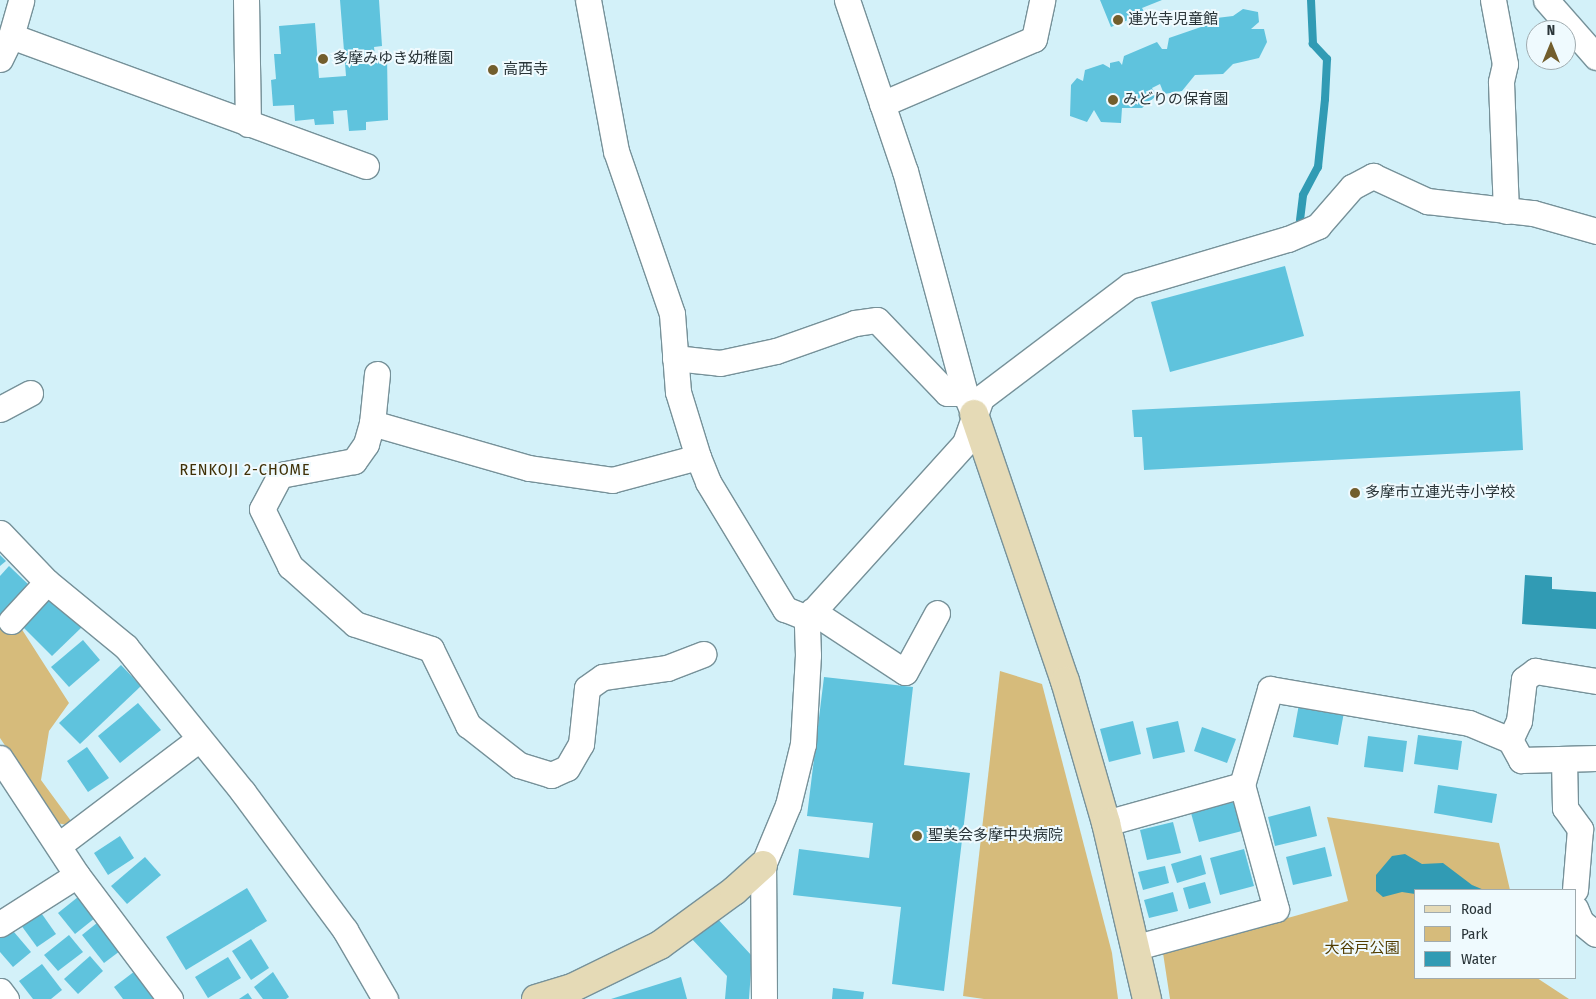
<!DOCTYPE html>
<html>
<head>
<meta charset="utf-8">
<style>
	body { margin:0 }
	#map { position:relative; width:1596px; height:999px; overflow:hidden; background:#d3f1f9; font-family:"Fira Sans Condensed","Noto Sans JP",sans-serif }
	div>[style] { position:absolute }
	.green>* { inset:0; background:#d6bb7b }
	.water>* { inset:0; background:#319bb4 }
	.stream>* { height:8px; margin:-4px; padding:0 4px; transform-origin:4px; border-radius:4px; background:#319bb4 }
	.building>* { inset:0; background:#5fc3dd }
	.roads { filter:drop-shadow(1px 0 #769199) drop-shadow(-1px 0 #769199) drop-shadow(0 1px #769199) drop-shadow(0 -1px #769199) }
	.street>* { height:25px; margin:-12.5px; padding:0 12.5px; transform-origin:12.5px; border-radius:12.5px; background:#fff }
	.secondary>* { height:28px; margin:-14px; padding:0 14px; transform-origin:14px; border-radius:14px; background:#e5dab6 }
	.dots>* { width:14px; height:14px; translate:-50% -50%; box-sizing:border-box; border:2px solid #effafe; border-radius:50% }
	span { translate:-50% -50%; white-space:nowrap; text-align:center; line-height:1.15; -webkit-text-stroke:4px #effafe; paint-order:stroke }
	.poi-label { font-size:15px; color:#293438 }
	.left { translate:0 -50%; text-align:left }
	.park-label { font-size:15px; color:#523d00 }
	.neighbourhood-label { font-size:16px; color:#403107; letter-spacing:1px }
	.legend { position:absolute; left:1414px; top:889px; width:162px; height:90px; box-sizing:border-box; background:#effafe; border:1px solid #a0abaf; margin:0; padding:6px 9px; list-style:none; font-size:15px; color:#293438 }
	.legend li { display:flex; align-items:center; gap:10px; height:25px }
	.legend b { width:25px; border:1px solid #a0abaf }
	.north { position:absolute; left:1526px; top:20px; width:50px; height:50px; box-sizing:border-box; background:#effafe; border:1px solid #a0abaf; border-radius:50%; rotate:0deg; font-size:14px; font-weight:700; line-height:20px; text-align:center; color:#293438 }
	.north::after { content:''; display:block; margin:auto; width:18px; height:22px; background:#725e2d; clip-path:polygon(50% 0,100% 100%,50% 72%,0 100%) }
</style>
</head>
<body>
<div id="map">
	<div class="green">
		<i style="clip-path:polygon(0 624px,21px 628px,69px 703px,49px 731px,41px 780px,71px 821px,67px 825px,57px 823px,0 738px)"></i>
		<i style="clip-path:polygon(1000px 671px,1042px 684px,1112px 953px,1118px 999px,984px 999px,963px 996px)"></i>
		<i style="clip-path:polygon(1327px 817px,1499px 843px,1510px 890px,1415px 890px,1415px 978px,1537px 978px,1569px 999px,1170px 999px,1163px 953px,1348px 901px)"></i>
	</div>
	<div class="water">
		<i style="clip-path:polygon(1525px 575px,1552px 577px,1552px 589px,1596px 592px,1596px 629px,1522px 624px)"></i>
		<i style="clip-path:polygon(1405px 854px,1422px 864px,1443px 863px,1472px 885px,1484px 890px,1415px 890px,1415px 894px,1402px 892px,1383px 897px,1376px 891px,1376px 875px,1392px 856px)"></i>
	</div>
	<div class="stream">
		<i style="left:1300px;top:220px;width:25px;rotate:-83deg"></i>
		<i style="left:1303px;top:195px;width:32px;rotate:-62deg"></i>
		<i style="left:1318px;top:167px;width:68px;rotate:-84.1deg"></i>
		<i style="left:1325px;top:99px;width:40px;rotate:-87.1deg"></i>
		<i style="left:1327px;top:59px;width:21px;rotate:-133deg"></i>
		<i style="left:1313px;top:44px;width:44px;rotate:-92.6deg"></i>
	</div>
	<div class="building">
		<i style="clip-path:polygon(340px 0,379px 0,382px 46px,374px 47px,375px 56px,387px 55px,388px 120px,366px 122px,366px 130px,349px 131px,347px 110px,333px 111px,334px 124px,315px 125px,314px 119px,295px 121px,294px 105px,273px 106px,271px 80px,276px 79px,274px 54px,281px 54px,279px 26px,315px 23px,319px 78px,346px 76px)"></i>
		<i style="clip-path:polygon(1100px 0,1162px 0,1142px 8px,1145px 13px,1111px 27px)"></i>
		<i style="clip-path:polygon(1243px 9px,1258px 12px,1259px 22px,1251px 29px,1264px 29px,1267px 42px,1259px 58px,1233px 64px,1223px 74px,1195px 75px,1182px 91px,1164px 94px,1160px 84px,1152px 88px,1156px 96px,1142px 108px,1122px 108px,1121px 123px,1101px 122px,1094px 110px,1087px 122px,1070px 116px,1071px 85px,1077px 78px,1083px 81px,1085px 70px,1103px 64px,1110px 68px,1110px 63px,1119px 61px,1122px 65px,1124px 56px,1157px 42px,1162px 49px,1167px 49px,1169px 38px,1201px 27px,1200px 20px,1233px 16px)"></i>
		<i style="clip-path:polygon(1285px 266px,1304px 336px,1170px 372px,1151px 302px)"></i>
		<i style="clip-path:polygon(1520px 391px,1523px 450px,1144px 470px,1142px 437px,1134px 437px,1132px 410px)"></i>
		<i style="clip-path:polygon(0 555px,6px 561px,0 566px)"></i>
		<i style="clip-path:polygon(9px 566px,30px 586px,0 618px,0 576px)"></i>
		<i style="clip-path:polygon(51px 597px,82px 627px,52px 656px,22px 626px)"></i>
		<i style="clip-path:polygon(83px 640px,100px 660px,69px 687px,51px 667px)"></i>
		<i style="clip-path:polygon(121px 665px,141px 686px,80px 744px,59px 723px)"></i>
		<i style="clip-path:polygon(824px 677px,913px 687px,904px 765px,970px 773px,944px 991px,892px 984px,901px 907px,793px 895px,799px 849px,869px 858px,873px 823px,807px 816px)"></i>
		<i style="clip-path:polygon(138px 703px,161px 730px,120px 763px,98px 736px)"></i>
		<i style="clip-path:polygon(1299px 704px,1344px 712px,1338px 745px,1293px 737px)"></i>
		<i style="clip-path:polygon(1133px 721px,1141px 754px,1109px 762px,1100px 729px)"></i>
		<i style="clip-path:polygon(1178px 721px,1185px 752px,1153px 759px,1146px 728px)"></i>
		<i style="clip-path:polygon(1202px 727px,1236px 739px,1227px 763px,1194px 751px)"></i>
		<i style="clip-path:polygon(1418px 735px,1462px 741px,1458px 770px,1414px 764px)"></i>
		<i style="clip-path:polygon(1368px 736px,1407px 741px,1403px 772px,1364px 767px)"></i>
		<i style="clip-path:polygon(87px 747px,109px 778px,88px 792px,67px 761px)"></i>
		<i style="clip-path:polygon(1438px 785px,1497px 794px,1492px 823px,1434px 813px)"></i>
		<i style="clip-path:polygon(1234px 802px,1242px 831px,1199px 842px,1191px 813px)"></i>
		<i style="clip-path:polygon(1310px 806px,1317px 836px,1275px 846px,1268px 817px)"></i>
		<i style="clip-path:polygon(1173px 822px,1181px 853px,1147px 860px,1140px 830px)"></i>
		<i style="clip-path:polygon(120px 836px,134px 858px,108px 875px,94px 853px)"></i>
		<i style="clip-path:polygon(1325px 847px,1332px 876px,1293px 885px,1286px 857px)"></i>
		<i style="clip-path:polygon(1244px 849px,1254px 886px,1220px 895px,1210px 858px)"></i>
		<i style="clip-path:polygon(1201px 855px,1206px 874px,1177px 883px,1171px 864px)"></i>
		<i style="clip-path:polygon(145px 857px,161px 875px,127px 904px,111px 886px)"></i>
		<i style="clip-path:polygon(1165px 866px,1169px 883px,1143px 890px,1138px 872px)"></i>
		<i style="clip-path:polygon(1205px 882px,1211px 903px,1189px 909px,1183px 888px)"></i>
		<i style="clip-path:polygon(247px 888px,267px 921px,186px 970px,166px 937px)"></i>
		<i style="clip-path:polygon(1173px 892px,1178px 911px,1149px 918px,1144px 900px)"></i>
		<i style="clip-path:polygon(83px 893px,100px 914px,75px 934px,58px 913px)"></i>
		<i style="clip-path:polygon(37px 907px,56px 934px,37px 947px,18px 921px)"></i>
		<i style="clip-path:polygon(716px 917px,752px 956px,749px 999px,725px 999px,727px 976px,690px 937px)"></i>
		<i style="clip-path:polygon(102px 919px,124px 948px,104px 963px,82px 935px)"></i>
		<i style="clip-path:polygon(8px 925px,31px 952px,13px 967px,0 952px,0 932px)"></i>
		<i style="clip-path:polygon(69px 935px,83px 952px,58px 971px,44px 955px)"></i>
		<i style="clip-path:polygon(251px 939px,269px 968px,251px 980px,232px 951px)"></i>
		<i style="clip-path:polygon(90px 956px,103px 971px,78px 994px,64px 979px)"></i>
		<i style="clip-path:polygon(228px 957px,241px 978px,208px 998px,195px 977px)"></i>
		<i style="clip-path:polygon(42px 964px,62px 990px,51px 999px,33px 999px,19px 981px)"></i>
		<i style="clip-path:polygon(135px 971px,156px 999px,123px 999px,114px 987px)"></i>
		<i style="clip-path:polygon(273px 972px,289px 997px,286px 999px,263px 999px,254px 987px)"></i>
		<i style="clip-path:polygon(681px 977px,687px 999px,611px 999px)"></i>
		<i style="clip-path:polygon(833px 988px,864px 992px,863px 999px,832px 999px)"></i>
		<i style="clip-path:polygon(248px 993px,252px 999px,239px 999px)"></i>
	</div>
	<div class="roads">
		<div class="street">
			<i style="left:246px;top:0;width:124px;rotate:89.1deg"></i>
			<i style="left:588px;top:0;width:154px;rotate:79.5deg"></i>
			<i style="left:616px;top:151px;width:172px;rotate:71deg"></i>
			<i style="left:672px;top:314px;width:78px;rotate:85.6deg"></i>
			<i style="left:678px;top:392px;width:68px;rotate:72.9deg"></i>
			<i style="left:698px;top:457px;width:27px;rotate:68deg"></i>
			<i style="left:708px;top:482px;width:149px;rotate:58.8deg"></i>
			<i style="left:785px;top:609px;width:24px;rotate:22deg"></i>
			<i style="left:847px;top:0;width:181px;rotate:71.3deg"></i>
			<i style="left:905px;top:171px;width:230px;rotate:74.9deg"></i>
			<i style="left:965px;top:393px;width:23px;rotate:67deg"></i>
			<i style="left:1493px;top:0;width:65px;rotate:79.4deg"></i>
			<i style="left:1505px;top:64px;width:18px;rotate:103deg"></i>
			<i style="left:1501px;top:82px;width:129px;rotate:87.8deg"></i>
			<i style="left:1546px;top:0;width:76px;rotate:48.7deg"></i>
			<i style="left:11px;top:36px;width:378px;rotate:20.1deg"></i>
			<i style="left:0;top:59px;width:25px;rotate:-64deg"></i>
			<i style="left:11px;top:36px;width:37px;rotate:-74deg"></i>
			<i style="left:882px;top:104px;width:165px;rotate:-23.2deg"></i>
			<i style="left:1034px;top:39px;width:40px;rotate:-78deg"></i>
			<i style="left:675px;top:358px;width:45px;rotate:6.3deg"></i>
			<i style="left:720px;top:363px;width:57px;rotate:-12.1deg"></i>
			<i style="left:776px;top:351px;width:84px;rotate:-19.5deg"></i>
			<i style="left:855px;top:323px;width:22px;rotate:-8deg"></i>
			<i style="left:877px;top:320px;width:101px;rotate:46.2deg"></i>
			<i style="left:947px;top:393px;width:18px"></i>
			<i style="left:377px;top:374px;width:49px;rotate:95.8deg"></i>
			<i style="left:372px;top:423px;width:22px;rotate:106deg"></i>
			<i style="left:366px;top:444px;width:21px;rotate:125deg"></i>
			<i style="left:354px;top:461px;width:75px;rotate:169.3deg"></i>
			<i style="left:280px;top:475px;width:38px;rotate:118deg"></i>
			<i style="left:262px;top:509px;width:64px;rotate:63.8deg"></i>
			<i style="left:290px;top:566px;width:87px;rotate:41.7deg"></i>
			<i style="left:355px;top:624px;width:80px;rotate:18.2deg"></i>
			<i style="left:431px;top:649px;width:85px;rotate:64deg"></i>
			<i style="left:468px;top:725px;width:65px;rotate:38.1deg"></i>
			<i style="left:519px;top:765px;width:34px;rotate:17deg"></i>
			<i style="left:551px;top:775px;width:17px;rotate:-24deg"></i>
			<i style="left:567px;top:768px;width:28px;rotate:-60deg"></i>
			<i style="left:581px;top:744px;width:56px;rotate:-83.9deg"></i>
			<i style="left:587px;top:688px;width:19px;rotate:-35deg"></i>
			<i style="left:603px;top:677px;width:65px;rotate:-8deg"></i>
			<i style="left:667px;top:668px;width:39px;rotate:-21deg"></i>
			<i style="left:0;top:409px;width:34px;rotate:-28deg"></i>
			<i style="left:372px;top:423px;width:163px;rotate:16deg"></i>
			<i style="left:529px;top:468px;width:84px;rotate:8.2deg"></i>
			<i style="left:612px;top:480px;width:89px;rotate:-15deg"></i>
			<i style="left:0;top:533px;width:68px;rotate:46.2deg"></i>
			<i style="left:47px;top:582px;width:102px;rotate:39.4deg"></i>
			<i style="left:126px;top:647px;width:186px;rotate:51.1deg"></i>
			<i style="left:243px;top:792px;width:172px;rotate:53.5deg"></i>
			<i style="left:345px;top:930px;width:80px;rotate:59.9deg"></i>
			<i style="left:812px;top:611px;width:111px;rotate:33.3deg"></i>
			<i style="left:905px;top:672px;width:67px;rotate:-61.5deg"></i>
			<i style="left:11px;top:621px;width:53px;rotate:-47.3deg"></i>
			<i style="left:1510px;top:740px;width:21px;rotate:-65deg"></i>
			<i style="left:1519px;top:721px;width:42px;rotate:-83.2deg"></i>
			<i style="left:1524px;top:679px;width:14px;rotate:-36deg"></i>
			<i style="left:1535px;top:671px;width:62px;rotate:9.3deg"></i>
			<i style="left:0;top:758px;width:140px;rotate:56.7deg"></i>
			<i style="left:77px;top:875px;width:155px;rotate:53.1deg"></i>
			<i style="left:1564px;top:759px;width:49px;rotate:88.8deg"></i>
			<i style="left:1565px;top:808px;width:26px;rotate:54deg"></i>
			<i style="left:1580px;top:829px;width:61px;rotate:94.7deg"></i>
			<i style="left:1106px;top:823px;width:141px;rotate:-15.6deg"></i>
			<i style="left:1242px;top:785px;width:100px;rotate:-73.7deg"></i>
			<i style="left:1270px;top:689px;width:202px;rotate:9.7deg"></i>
			<i style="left:1469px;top:723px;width:44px;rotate:22.5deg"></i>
			<i style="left:1510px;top:740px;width:23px;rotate:61deg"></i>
			<i style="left:1521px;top:760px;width:75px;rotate:-1.5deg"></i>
			<i style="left:59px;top:845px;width:174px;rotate:-37.1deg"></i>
			<i style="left:1575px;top:908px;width:15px;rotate:67deg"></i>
			<i style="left:1581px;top:922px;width:19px;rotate:39deg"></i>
			<i style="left:0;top:924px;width:91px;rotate:-32.5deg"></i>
			<i style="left:1137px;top:947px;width:144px;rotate:-15.3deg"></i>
			<i style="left:1276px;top:909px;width:129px;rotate:-105.3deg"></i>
			<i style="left:0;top:991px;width:10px;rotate:53deg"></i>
			<i style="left:764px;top:999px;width:134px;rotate:-90.4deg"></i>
			<i style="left:763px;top:865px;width:65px;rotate:-67.4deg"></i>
			<i style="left:788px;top:805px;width:63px;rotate:-76.2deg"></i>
			<i style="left:803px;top:744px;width:89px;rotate:-86.8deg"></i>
			<i style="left:808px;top:655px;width:37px;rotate:-92deg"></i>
			<i style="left:807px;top:618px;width:236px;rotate:-47.9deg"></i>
			<i style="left:965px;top:443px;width:48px;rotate:-70.4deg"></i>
			<i style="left:981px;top:398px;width:186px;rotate:-37.1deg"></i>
			<i style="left:1129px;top:286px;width:166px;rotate:-16.5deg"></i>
			<i style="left:1288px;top:239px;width:33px;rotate:-23deg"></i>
			<i style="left:1318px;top:226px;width:52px;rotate:-48.9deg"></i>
			<i style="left:1352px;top:187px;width:24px;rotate:-28deg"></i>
			<i style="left:1373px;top:176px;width:60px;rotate:24.8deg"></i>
			<i style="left:1427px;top:201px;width:107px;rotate:6.5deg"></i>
			<i style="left:1533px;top:213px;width:66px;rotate:15.9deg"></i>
		</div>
		<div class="secondary">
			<i style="left:974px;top:414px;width:282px;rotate:71.2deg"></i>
			<i style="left:1065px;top:681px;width:148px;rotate:73.9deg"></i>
			<i style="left:1106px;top:823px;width:181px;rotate:76.9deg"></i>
			<i style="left:536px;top:999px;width:38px;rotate:-17deg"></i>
			<i style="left:572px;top:988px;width:98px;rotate:-26deg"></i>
			<i style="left:660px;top:945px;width:92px;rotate:-36.1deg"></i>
			<i style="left:734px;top:891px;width:39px;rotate:-42deg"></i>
		</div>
	</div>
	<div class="dots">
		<i style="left:1118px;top:20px;background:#725e2d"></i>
		<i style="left:323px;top:59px;background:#725e2d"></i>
		<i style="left:493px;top:70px;background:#725e2d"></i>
		<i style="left:1113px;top:100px;background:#725e2d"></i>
		<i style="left:1355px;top:493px;background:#725e2d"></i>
		<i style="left:917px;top:836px;background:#725e2d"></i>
	</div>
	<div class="poi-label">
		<span class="left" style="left:1128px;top:20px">連光寺児童館</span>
		<span class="left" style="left:333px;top:59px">多摩みゆき幼稚園</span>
		<span class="left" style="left:503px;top:70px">高西寺</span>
		<span class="left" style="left:1123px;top:100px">みどりの保育園</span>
		<span class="left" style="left:1365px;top:493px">多摩市立連光寺小学校</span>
		<span class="left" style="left:928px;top:836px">聖美会多摩中央病院</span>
	</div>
	<div class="park-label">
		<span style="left:1362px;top:949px">大谷戸公園</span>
	</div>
	<div class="neighbourhood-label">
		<span style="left:245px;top:470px">RENKOJI 2-CHOME</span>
	</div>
	<ul class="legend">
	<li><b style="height:6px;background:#e5dab6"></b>Road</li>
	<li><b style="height:14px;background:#d6bb7b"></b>Park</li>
	<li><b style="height:14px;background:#319bb4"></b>Water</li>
	</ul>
	<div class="north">N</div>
</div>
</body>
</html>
